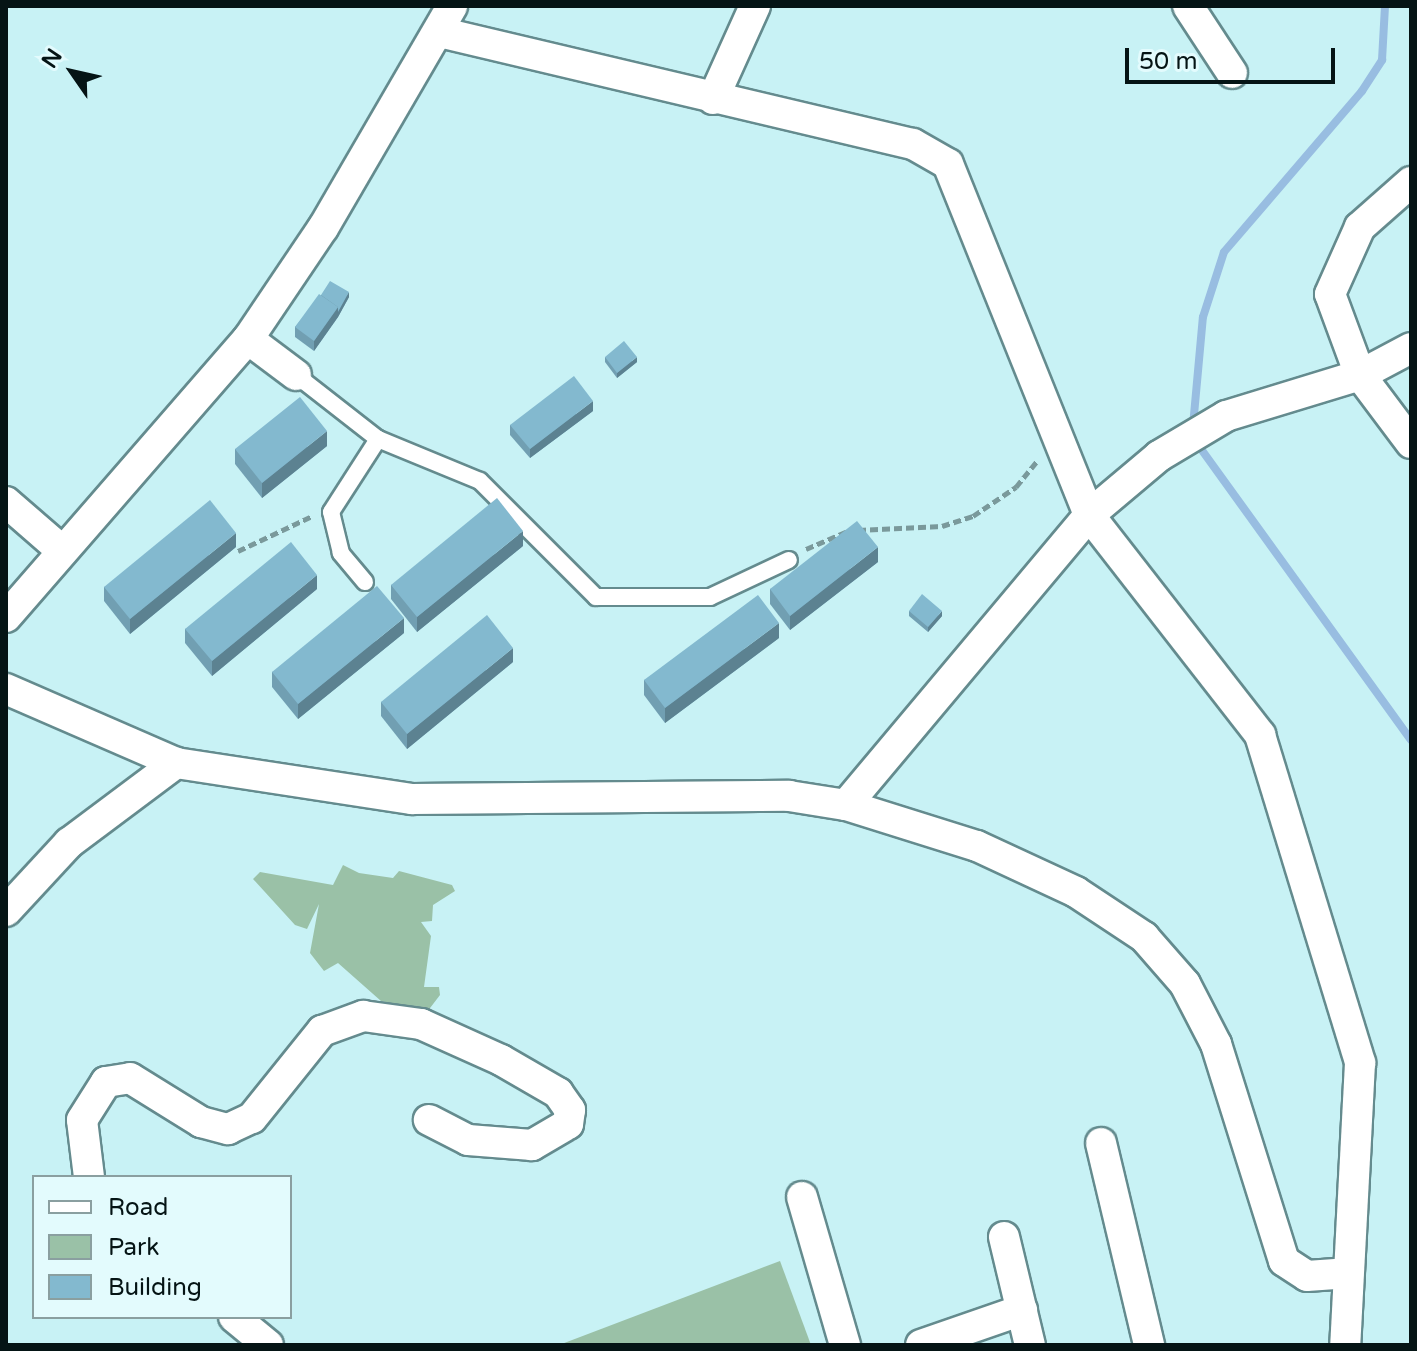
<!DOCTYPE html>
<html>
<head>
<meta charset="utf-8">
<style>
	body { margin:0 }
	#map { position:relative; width:1417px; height:1351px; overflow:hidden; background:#c8f2f5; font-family:"Varela Round",sans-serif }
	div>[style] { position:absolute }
	.green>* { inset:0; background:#9ac1a7 }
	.stream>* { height:8px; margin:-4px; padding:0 4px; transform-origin:4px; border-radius:4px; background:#98bde1 }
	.path>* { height:5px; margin-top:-2.5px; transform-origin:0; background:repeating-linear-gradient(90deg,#7a999b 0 8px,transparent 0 12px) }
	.roads { filter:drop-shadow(2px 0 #648b8e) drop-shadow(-2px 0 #648b8e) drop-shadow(0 2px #648b8e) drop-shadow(0 -2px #648b8e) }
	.lane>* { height:16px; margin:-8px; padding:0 8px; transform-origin:8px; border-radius:8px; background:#fff }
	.street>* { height:30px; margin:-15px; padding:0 15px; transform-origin:15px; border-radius:15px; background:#fff }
	.wall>* { inset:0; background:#719fb2 }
	.shaded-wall>* { inset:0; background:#5c8291 }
	.building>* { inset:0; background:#83b9cf }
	span { translate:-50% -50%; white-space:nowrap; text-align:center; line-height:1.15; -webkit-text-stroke:8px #e3fbfd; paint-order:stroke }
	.frame { position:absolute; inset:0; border:8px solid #051415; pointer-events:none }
	.legend { position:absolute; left:32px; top:1175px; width:260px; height:144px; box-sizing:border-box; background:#e3fbfd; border:2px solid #8a9fa0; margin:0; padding:10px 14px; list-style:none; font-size:24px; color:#051415 }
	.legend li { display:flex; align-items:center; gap:16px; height:40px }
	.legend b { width:40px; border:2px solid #8a9fa0 }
	.north { position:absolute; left:32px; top:32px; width:80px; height:80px; -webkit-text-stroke:6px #e3fbfd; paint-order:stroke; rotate:304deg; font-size:22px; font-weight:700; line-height:32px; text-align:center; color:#051415 }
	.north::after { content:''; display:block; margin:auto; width:28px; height:36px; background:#051415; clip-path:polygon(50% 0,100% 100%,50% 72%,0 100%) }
	.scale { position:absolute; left:1125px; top:48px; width:210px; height:36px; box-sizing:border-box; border:4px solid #051415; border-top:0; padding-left:10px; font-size:24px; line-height:28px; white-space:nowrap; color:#051415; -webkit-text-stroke:6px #e3fbfd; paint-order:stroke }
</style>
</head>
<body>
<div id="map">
	<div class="green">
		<i style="clip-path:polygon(343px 865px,359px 873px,393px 878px,399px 871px,452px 885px,455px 891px,433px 905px,432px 921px,421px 922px,431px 936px,424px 987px,439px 987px,440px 995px,427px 1012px,381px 1001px,338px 963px,324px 971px,310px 953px,319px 904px,307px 929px,295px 925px,253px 879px,260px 872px,333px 885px)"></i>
		<i style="clip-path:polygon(780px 1261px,811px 1345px,559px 1345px)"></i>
	</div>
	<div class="stream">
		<i style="left:1193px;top:426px;width:109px;rotate:-84.8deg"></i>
		<i style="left:1203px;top:317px;width:68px;rotate:-72.1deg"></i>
		<i style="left:1224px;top:252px;width:212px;rotate:-49.4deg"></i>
		<i style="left:1362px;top:91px;width:37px;rotate:-57deg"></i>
		<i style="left:1382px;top:60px;width:54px;rotate:-86.8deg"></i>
		<i style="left:1196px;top:442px;width:367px;rotate:54.2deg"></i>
	</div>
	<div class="path">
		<i style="left:858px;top:530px;width:84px;rotate:-2.7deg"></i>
		<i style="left:942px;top:526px;width:33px;rotate:-18deg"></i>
		<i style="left:973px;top:516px;width:52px;rotate:-34deg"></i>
		<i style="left:1016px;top:487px;width:33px;rotate:-51deg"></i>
		<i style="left:806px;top:549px;width:46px;rotate:-23.2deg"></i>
		<i style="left:238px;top:551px;width:82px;rotate:-25.3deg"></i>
	</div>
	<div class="roads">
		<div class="lane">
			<i style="left:296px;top:375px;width:104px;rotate:38deg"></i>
			<i style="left:378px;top:439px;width:110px;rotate:22.4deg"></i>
			<i style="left:480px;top:481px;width:164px;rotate:45deg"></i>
			<i style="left:596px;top:597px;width:114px"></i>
			<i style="left:710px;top:597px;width:87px;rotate:-25.1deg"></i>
			<i style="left:365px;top:582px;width:38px;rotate:-130deg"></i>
			<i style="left:341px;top:553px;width:42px;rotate:-103.7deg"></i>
			<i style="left:331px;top:512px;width:87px;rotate:-57.2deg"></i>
		</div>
		<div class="street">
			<i style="left:1188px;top:6px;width:80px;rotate:56.7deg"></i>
			<i style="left:439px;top:32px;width:487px;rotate:13.3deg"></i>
			<i style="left:913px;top:144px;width:40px;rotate:29.7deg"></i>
			<i style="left:948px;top:164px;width:378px;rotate:68.1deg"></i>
			<i style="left:1089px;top:515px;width:279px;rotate:52.1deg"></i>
			<i style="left:1260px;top:735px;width:343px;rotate:73deg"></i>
			<i style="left:1360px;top:1063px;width:282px;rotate:93deg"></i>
			<i style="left:713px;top:99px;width:102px;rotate:-65.7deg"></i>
			<i style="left:248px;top:339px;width:60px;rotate:36.9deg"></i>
			<i style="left:1411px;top:348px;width:58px;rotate:152.1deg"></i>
			<i style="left:1360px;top:375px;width:85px;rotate:53.1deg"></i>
			<i style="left:6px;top:502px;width:70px;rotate:41deg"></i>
			<i style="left:6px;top:617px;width:369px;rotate:-49deg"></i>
			<i style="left:248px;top:339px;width:134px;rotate:-56deg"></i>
			<i style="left:323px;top:228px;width:257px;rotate:-59.8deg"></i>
			<i style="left:6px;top:689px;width:185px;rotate:23.5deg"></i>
			<i style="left:176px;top:763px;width:239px;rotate:8.7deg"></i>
			<i style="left:412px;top:799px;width:377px;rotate:-0.5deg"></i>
			<i style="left:789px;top:796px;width:58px;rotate:9deg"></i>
			<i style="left:846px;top:805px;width:137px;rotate:17.4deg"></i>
			<i style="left:977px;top:846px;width:109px;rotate:24.9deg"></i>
			<i style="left:1076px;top:892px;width:82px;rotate:33.5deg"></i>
			<i style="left:1144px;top:937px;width:62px;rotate:48.9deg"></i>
			<i style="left:1185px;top:984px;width:68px;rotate:62.7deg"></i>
			<i style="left:1216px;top:1044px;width:227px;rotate:72.6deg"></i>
			<i style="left:1284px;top:1261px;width:27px;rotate:33deg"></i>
			<i style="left:1307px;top:1276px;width:39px;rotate:-4deg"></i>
			<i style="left:846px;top:805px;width:378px;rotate:-50deg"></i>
			<i style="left:1089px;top:515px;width:92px;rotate:-40.1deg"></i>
			<i style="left:1159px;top:456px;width:78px;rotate:-30.8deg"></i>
			<i style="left:1226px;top:416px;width:140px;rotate:-17deg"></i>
			<i style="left:1360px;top:375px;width:86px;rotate:-110.3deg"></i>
			<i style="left:1330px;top:294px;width:73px;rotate:-65.9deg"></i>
			<i style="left:1360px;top:227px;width:68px;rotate:-41.4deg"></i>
			<i style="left:6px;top:911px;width:93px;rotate:-47.2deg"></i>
			<i style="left:69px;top:843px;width:134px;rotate:-36.8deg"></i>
			<i style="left:1101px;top:1143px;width:208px;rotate:76.6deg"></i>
			<i style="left:89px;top:1177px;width:57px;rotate:-97deg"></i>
			<i style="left:82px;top:1120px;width:45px;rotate:-57.7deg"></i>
			<i style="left:106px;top:1082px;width:24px;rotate:-9deg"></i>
			<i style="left:130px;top:1078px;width:84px;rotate:31.8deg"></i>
			<i style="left:201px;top:1122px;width:28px;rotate:15deg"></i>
			<i style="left:228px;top:1129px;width:26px;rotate:-25deg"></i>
			<i style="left:252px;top:1118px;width:112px;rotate:-51.2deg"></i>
			<i style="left:322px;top:1031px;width:44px;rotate:-20.1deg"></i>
			<i style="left:363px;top:1016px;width:59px;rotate:7.9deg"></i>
			<i style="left:421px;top:1024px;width:88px;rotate:24.2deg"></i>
			<i style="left:501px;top:1060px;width:66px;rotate:30.1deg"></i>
			<i style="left:558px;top:1093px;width:21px;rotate:55deg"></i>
			<i style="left:570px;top:1110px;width:14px;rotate:98deg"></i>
			<i style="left:568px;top:1124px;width:42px;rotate:149.7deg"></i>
			<i style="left:532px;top:1145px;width:64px;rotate:-175.5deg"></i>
			<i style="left:468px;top:1140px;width:44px;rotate:-152.9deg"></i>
			<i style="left:802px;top:1197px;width:154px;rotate:73.8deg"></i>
			<i style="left:1004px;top:1237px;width:111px;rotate:76.5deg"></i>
			<i style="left:234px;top:1317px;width:44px;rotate:39.5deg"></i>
			<i style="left:921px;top:1345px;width:107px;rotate:-19.1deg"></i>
		</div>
	</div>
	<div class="wall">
		<i style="clip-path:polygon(321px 295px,349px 297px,338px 317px,314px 351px,295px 337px,295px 327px)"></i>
		<i style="clip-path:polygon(605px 357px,637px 362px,617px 378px,605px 362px)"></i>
		<i style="clip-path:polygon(593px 411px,530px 458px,510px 435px,510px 425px)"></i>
		<i style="clip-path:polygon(327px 446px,262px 498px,235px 464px,235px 449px)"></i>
		<i style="clip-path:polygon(523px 546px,417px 632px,391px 599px,391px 585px)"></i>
		<i style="clip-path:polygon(236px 547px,130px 634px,104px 601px,104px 587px)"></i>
		<i style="clip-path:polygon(878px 562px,790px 630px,770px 604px,770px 589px)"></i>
		<i style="clip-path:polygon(317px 589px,212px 676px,185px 643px,185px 629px)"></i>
		<i style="clip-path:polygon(909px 611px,942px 616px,928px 632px,909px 616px)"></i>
		<i style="clip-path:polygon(404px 633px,298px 719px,272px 687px,272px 672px)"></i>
		<i style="clip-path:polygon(779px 638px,665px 723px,644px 695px,644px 680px)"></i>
		<i style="clip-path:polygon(513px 662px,407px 749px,381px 716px,381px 702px)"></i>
	</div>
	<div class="shaded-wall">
		<i style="clip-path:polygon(349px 292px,349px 297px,338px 317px,314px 351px,314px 341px)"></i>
		<i style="clip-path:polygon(637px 357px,637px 362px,617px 378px,617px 373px)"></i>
		<i style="clip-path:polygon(593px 401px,593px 411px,530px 458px,530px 449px)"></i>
		<i style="clip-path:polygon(327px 431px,327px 446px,262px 498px,262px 483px)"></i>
		<i style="clip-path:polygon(523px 531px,523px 546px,417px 632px,417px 617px)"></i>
		<i style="clip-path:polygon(236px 533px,236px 547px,130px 634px,130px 619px)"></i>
		<i style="clip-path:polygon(878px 547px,878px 562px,790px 630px,790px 616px)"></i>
		<i style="clip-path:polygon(317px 575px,317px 589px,212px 676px,212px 661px)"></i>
		<i style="clip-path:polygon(942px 611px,942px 616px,928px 632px,928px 627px)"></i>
		<i style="clip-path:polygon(404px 618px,404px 633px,298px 719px,298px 704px)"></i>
		<i style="clip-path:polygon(779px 623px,779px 638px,665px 723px,665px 708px)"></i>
		<i style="clip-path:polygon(513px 648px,513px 662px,407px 749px,407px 734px)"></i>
	</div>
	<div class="building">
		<i style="clip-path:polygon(330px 281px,349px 292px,338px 312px,338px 307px,321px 295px)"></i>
		<i style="clip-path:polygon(319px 294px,338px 307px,314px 341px,295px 327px)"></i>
		<i style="clip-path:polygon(624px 341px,637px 357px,617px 373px,605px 357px)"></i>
		<i style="clip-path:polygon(574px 376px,593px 401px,530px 449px,510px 425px)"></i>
		<i style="clip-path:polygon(300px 397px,327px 431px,262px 483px,235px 449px)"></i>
		<i style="clip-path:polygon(497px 498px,523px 531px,417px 617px,391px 585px)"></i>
		<i style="clip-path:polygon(210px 500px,236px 533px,130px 619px,104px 587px)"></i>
		<i style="clip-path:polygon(857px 521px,878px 547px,790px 616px,770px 589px)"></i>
		<i style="clip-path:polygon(291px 542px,317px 575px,212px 661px,185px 629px)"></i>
		<i style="clip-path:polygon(377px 586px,404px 618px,298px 704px,272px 672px)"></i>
		<i style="clip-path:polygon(922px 594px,942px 611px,928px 627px,909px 611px)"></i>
		<i style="clip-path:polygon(758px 595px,779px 623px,665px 708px,644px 680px)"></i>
		<i style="clip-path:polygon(487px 615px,513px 648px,407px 734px,381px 702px)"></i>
	</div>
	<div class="frame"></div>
	<ul class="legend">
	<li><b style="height:10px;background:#fff"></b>Road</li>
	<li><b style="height:22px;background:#9ac1a7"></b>Park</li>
	<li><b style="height:22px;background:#83b9cf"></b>Building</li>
	</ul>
	<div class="north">N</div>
	<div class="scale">50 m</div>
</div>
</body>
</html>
